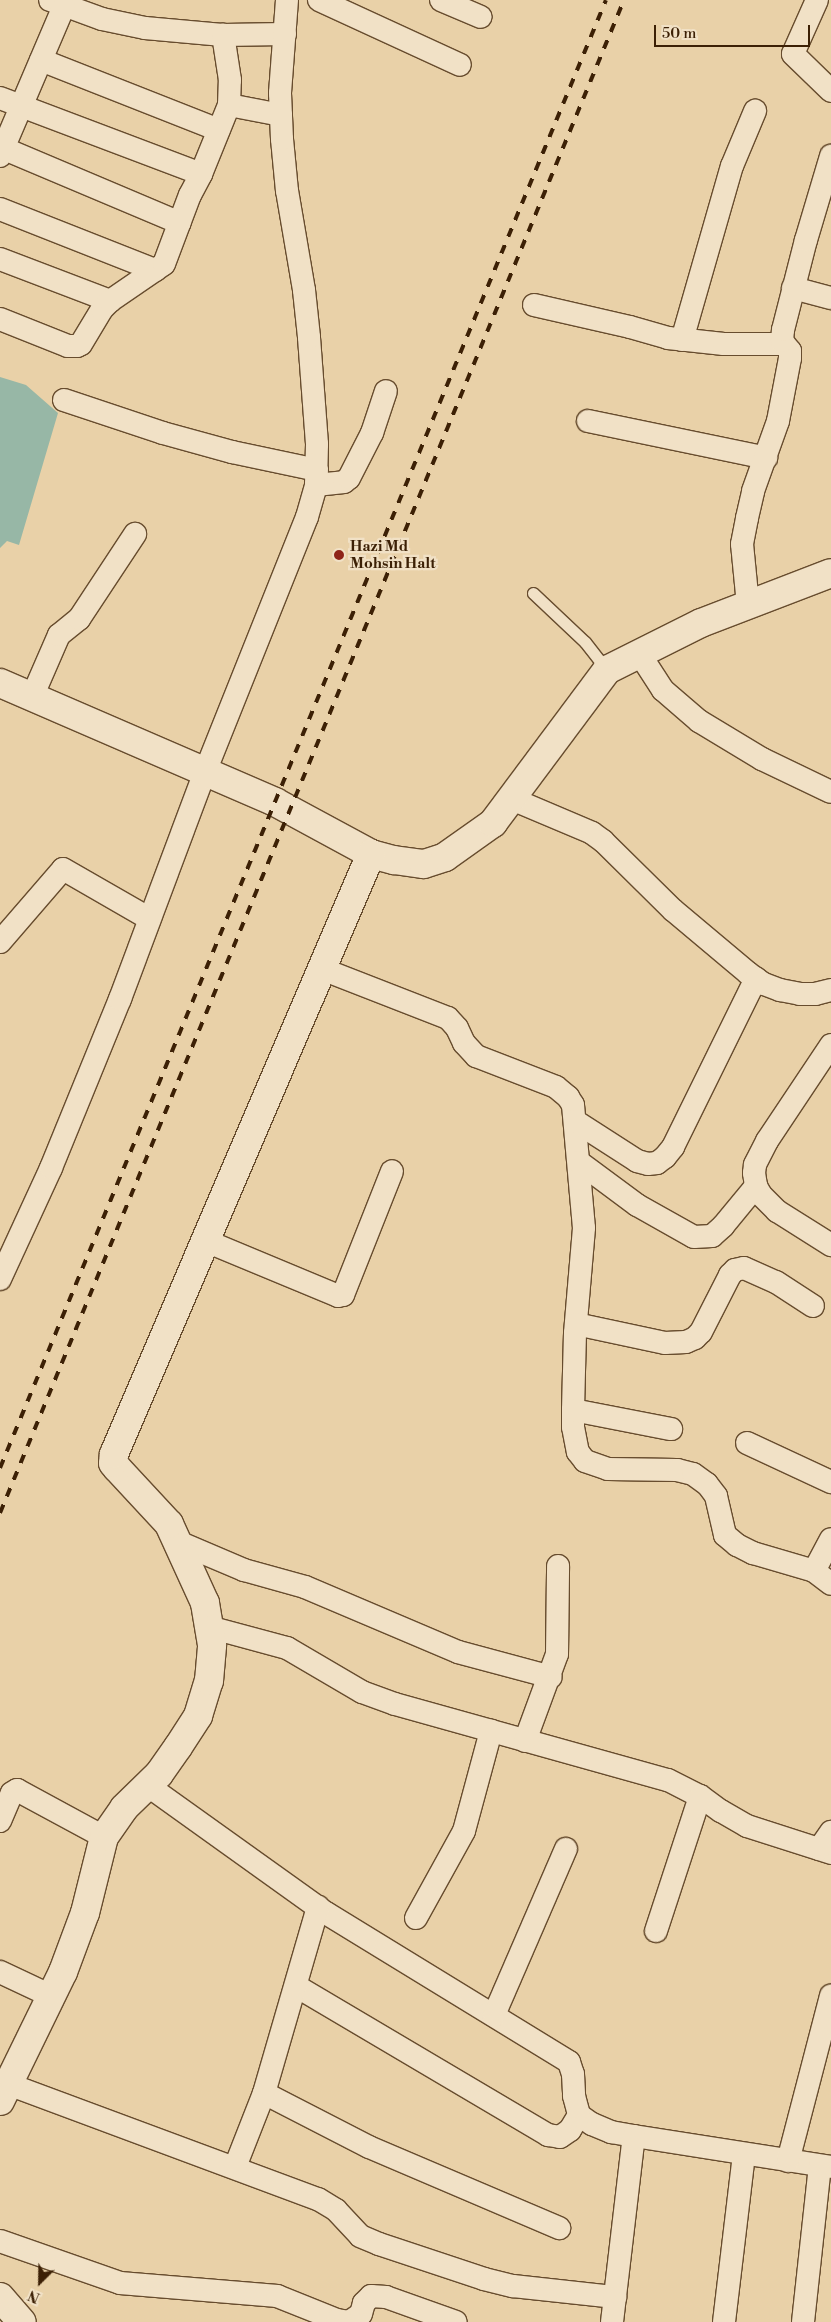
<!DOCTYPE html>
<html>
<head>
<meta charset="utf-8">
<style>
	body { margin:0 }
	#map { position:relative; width:831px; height:2322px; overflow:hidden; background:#e9d1a8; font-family:"Libre Bodoni",serif }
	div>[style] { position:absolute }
	.water>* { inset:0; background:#97b7a6 }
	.roads { filter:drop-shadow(1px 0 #674c2e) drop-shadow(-1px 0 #674c2e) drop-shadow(0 1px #674c2e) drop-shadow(0 -1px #674c2e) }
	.lane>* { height:11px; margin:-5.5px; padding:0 5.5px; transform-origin:5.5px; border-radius:5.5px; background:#f1e1c6 }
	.street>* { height:22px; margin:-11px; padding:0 11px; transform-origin:11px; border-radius:11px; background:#f1e1c6 }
	.secondary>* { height:28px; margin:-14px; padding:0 14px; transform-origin:14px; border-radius:14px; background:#f1e1c6 }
	.rail>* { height:4px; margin-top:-2px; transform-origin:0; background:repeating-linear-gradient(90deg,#3c2005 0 9px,transparent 0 18px) }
	.dots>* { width:14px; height:14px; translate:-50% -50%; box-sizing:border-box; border:2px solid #f1e1c6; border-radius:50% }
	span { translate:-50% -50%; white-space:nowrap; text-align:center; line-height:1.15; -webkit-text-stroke:4.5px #f1e1c6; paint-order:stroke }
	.poi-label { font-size:15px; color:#3c2005; font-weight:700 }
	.left { translate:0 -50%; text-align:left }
	.north { position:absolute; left:15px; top:2257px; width:50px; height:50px; -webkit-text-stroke:4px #f1e1c6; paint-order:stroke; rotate:203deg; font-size:14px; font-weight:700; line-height:20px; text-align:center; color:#3c2005 }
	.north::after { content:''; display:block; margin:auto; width:18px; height:22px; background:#3c2005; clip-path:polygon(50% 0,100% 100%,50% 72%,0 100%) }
	.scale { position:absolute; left:654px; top:25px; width:156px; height:22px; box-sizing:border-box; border:2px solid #3c2005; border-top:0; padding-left:6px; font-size:15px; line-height:18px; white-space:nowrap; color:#3c2005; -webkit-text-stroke:4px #f1e1c6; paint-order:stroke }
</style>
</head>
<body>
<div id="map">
	<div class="water">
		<i style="clip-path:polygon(0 377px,26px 385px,58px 413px,19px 545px,7px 541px,0 548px)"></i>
	</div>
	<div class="roads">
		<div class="lane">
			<i style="left:533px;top:593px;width:71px;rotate:43.3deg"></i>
			<i style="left:585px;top:642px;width:36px;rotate:52deg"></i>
		</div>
		<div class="street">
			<i style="left:50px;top:0;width:55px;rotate:20.1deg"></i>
			<i style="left:102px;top:19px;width:44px;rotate:11.8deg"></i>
			<i style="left:145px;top:28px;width:78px;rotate:5.1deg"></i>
			<i style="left:223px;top:35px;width:62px;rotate:-0.9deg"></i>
			<i style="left:319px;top:0;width:155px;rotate:24.7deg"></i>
			<i style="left:441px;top:0;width:43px;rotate:23deg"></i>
			<i style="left:817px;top:0;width:59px;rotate:114deg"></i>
			<i style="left:793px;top:54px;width:53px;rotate:44.2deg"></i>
			<i style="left:41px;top:60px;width:191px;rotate:21.5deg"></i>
			<i style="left:0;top:98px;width:215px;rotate:20.7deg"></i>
			<i style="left:229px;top:105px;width:53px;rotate:10.9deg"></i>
			<i style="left:0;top:147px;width:195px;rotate:22.9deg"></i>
			<i style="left:0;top:156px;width:163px;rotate:-66.9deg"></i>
			<i style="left:0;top:209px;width:167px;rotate:21.5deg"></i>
			<i style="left:0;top:259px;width:118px;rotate:20.9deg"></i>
			<i style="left:793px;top:288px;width:39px;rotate:15deg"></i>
			<i style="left:534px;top:305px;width:98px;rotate:12.9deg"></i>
			<i style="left:630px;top:327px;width:40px;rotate:16deg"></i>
			<i style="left:668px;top:338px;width:56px;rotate:6.1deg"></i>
			<i style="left:724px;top:344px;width:60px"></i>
			<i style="left:0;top:319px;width:73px;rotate:21.7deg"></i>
			<i style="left:68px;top:346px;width:9px"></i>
			<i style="left:77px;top:346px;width:4px;rotate:-27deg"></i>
			<i style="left:81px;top:344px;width:41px;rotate:-59deg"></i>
			<i style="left:102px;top:309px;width:11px;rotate:-45deg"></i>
			<i style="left:110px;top:301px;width:65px;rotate:-34.4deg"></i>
			<i style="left:164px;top:264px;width:74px;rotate:-69.4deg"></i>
			<i style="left:190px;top:195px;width:24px;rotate:-62deg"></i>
			<i style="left:201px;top:174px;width:74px;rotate:-67.9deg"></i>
			<i style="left:229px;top:105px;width:25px;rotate:-88deg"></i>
			<i style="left:230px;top:80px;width:46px;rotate:-98.8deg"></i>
			<i style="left:682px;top:340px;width:181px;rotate:-74deg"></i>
			<i style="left:732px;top:166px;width:60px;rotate:-67.3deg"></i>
			<i style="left:64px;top:400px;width:104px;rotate:18.4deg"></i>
			<i style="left:163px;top:433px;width:72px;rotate:15.4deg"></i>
			<i style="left:232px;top:452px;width:87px;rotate:12deg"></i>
			<i style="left:588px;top:421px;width:182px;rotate:11.7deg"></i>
			<i style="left:316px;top:485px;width:28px;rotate:-6deg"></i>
			<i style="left:344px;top:482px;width:6px;rotate:-39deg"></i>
			<i style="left:349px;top:478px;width:51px;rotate:-62.9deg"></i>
			<i style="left:372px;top:433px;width:44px;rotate:-71.6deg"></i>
			<i style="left:748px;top:605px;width:61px;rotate:-95.6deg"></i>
			<i style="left:742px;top:544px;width:26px;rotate:-79deg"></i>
			<i style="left:747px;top:518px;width:28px;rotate:-77deg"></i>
			<i style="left:753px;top:491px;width:74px;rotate:-70.3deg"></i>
			<i style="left:778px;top:421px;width:64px;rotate:-79.2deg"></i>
			<i style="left:790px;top:358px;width:7px;rotate:-90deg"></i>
			<i style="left:790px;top:351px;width:13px;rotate:-129deg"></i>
			<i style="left:782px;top:341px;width:11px;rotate:-85deg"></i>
			<i style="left:783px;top:330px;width:93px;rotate:-75.7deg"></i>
			<i style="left:806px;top:240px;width:88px;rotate:-73.4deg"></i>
			<i style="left:639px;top:653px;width:44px;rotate:57deg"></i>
			<i style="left:663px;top:690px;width:48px;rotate:40.7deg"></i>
			<i style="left:699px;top:721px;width:74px;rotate:31.1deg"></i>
			<i style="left:762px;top:759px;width:76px;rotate:25.6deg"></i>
			<i style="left:32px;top:697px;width:68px;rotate:-66.5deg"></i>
			<i style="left:59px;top:635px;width:26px;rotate:-39deg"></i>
			<i style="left:79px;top:619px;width:102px;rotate:-56.6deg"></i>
			<i style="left:512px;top:799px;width:87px;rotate:23deg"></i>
			<i style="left:592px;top:833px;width:14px;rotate:36deg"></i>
			<i style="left:603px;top:841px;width:98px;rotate:44.6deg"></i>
			<i style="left:673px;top:910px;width:98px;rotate:40deg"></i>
			<i style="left:748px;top:973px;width:19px;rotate:35deg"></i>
			<i style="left:764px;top:984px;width:17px;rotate:21deg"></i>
			<i style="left:780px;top:990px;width:20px;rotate:11deg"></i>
			<i style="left:800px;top:994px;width:15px"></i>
			<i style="left:815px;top:994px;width:16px;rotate:-14deg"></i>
			<i style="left:0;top:942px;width:96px;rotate:-49.2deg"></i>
			<i style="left:63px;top:869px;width:100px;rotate:29.9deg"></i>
			<i style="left:322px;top:969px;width:135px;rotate:21.3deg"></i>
			<i style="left:448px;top:1018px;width:13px;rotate:48deg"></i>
			<i style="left:457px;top:1028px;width:17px;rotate:65deg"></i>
			<i style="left:464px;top:1043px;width:18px;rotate:47deg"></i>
			<i style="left:476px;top:1056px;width:86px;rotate:21.2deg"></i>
			<i style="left:556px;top:1087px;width:16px;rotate:40deg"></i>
			<i style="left:568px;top:1097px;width:9px;rotate:58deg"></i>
			<i style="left:573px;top:1105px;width:123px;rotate:84.9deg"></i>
			<i style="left:584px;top:1228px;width:105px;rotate:94.9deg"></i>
			<i style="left:575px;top:1333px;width:77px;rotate:91.5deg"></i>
			<i style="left:573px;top:1410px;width:17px;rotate:90deg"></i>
			<i style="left:573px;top:1427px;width:25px;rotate:79deg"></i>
			<i style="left:578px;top:1452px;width:11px;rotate:52deg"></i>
			<i style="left:585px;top:1461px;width:24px;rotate:19deg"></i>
			<i style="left:608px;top:1469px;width:69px;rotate:0.8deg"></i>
			<i style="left:677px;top:1470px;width:16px;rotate:14deg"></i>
			<i style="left:693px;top:1474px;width:17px;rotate:36deg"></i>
			<i style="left:707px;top:1484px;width:15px;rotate:53deg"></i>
			<i style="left:716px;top:1496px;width:40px;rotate:77deg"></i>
			<i style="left:725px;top:1535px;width:16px;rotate:40deg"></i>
			<i style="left:737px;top:1545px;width:18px;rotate:27deg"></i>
			<i style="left:753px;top:1553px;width:64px;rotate:16.4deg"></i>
			<i style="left:814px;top:1571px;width:21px;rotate:37deg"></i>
			<i style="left:831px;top:1045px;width:115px;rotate:123.7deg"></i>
			<i style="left:767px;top:1141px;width:27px;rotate:117deg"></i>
			<i style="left:755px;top:1165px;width:8px;rotate:97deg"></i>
			<i style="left:754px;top:1173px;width:13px;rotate:81deg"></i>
			<i style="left:756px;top:1186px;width:10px;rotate:61deg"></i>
			<i style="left:761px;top:1195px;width:23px;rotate:45deg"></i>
			<i style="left:777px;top:1211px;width:64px;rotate:32.2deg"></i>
			<i style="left:575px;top:1121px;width:74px;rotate:32.8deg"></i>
			<i style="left:637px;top:1161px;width:11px;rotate:15deg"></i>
			<i style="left:648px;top:1164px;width:9px;rotate:-6deg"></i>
			<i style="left:657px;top:1163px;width:10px;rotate:-37deg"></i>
			<i style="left:665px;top:1157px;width:13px;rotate:-51deg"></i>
			<i style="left:673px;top:1147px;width:188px;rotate:-63.8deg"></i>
			<i style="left:579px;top:1162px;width:72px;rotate:36.6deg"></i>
			<i style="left:637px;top:1205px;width:65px;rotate:29.3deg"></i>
			<i style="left:694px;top:1237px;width:18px;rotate:-3deg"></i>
			<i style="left:712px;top:1236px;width:15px;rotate:-42deg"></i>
			<i style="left:723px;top:1226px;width:52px;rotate:-50.5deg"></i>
			<i style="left:206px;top:1241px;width:143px;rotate:22.6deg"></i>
			<i style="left:338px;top:1296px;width:5px;rotate:-11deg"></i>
			<i style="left:343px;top:1295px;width:133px;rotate:-68.4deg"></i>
			<i style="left:0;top:1279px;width:122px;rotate:-65.3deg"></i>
			<i style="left:51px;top:1168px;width:183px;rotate:-67.8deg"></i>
			<i style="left:120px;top:999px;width:242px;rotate:-69.5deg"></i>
			<i style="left:205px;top:772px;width:275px;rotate:-68.2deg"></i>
			<i style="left:307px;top:517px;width:33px;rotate:-74deg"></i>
			<i style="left:316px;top:485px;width:41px;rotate:-88.6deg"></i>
			<i style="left:317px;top:444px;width:107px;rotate:-94.3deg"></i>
			<i style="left:309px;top:337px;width:47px;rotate:-96.1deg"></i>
			<i style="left:304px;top:290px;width:100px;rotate:-99.7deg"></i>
			<i style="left:287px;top:191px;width:52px;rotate:-95.5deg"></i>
			<i style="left:282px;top:139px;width:46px;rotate:-92.5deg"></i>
			<i style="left:280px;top:93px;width:93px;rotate:-85.7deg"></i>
			<i style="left:576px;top:1324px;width:91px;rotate:12.1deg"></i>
			<i style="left:665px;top:1343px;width:21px;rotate:-3deg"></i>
			<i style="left:686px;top:1342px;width:10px;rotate:-24deg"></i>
			<i style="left:695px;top:1338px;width:8px;rotate:-45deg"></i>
			<i style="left:701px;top:1332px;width:64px;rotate:-63deg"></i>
			<i style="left:730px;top:1275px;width:7px;rotate:-45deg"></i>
			<i style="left:735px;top:1270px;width:9px;rotate:-13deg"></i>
			<i style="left:744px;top:1268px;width:35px;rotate:24deg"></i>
			<i style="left:776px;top:1282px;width:44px;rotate:33deg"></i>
			<i style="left:573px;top:1410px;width:100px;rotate:11deg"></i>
			<i style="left:747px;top:1443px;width:93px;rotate:24.9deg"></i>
			<i style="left:178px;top:1542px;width:72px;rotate:23deg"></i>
			<i style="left:244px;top:1570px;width:63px;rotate:15.6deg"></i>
			<i style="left:305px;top:1587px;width:166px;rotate:23deg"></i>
			<i style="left:458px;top:1652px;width:96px;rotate:15deg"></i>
			<i style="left:814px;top:1571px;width:36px;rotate:-62deg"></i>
			<i style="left:209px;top:1627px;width:81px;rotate:15.1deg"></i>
			<i style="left:287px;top:1648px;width:87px;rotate:30.4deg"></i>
			<i style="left:362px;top:1692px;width:35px;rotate:20deg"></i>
			<i style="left:395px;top:1704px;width:283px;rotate:15.6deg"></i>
			<i style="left:668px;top:1780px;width:36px;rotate:27deg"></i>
			<i style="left:700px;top:1796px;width:26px;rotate:36deg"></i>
			<i style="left:721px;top:1811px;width:30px;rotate:30deg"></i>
			<i style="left:747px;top:1826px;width:88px;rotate:17.8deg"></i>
			<i style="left:525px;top:1741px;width:93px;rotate:-69.8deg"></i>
			<i style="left:557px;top:1654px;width:88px;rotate:-89.3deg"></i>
			<i style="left:147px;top:1785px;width:220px;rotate:35.6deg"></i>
			<i style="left:326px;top:1913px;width:285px;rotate:31.5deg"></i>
			<i style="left:569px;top:2062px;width:13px;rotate:72deg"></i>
			<i style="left:573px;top:2074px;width:22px;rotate:87deg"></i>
			<i style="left:574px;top:2096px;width:20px;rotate:75deg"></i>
			<i style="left:579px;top:2115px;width:16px;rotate:35deg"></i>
			<i style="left:592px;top:2124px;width:21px;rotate:23deg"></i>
			<i style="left:611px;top:2132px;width:23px;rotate:10deg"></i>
			<i style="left:634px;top:2136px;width:199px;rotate:8.9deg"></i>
			<i style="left:0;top:1821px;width:30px;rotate:-67deg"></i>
			<i style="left:12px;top:1793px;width:6px;rotate:-31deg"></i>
			<i style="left:17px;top:1790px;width:99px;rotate:28.4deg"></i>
			<i style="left:819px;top:1849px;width:21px;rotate:-55deg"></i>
			<i style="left:416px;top:1918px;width:99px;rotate:-61.1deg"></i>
			<i style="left:464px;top:1831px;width:104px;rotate:-74.9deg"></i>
			<i style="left:656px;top:1931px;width:142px;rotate:-71.9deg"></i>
			<i style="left:0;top:1972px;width:56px;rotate:25.2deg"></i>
			<i style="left:296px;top:1986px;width:293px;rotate:30.6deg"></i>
			<i style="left:548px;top:2135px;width:12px;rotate:9deg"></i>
			<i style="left:560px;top:2137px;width:12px;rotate:-35deg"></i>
			<i style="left:570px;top:2130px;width:17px;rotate:-59deg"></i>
			<i style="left:494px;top:2015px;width:181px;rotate:-66.6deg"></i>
			<i style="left:8px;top:2084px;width:331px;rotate:20.4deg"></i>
			<i style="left:318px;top:2199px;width:21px;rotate:31deg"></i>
			<i style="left:336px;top:2210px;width:35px;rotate:47deg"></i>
			<i style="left:360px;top:2236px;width:21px;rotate:23deg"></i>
			<i style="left:379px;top:2244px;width:111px;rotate:18.4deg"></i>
			<i style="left:484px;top:2279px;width:30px;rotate:14deg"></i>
			<i style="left:513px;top:2286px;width:103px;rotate:6.2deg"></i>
			<i style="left:264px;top:2093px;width:118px;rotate:27.2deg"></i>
			<i style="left:369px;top:2147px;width:207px;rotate:23.1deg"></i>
			<i style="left:788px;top:2161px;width:171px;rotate:-75.4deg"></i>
			<i style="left:235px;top:2167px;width:79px;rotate:-68.6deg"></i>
			<i style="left:264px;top:2093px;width:194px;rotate:-73.8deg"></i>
			<i style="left:0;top:2241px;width:127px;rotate:19.3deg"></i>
			<i style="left:120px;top:2283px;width:158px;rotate:4.7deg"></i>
			<i style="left:277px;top:2296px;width:65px;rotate:21.8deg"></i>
			<i style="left:337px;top:2320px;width:12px;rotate:9deg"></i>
			<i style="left:349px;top:2322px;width:14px;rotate:-34deg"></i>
			<i style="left:361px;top:2314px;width:11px;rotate:-75deg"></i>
			<i style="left:364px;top:2303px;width:10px;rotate:-45deg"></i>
			<i style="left:371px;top:2296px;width:15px;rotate:4deg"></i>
			<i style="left:386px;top:2297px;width:74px;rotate:19.7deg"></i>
			<i style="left:612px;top:2322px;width:187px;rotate:-83.3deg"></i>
			<i style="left:724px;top:2322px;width:169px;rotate:-83.2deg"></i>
			<i style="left:803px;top:2322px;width:157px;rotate:-83.8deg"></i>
		</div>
		<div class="secondary">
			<i style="left:0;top:683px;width:300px;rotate:23.4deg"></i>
			<i style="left:275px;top:802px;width:109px;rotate:28.4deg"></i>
			<i style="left:371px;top:854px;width:24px;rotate:15deg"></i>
			<i style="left:394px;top:860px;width:30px;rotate:8deg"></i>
			<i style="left:424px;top:864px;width:22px;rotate:-18deg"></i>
			<i style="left:445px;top:857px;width:59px;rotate:-35.3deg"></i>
			<i style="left:493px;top:823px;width:191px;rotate:-53.3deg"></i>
			<i style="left:607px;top:670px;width:105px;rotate:-26.6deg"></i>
			<i style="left:701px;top:623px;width:139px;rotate:-21deg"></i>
			<i style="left:0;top:2101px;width:144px;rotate:-64deg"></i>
			<i style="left:63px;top:1972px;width:63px;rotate:-69.6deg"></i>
			<i style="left:85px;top:1913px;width:78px;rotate:-76deg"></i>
			<i style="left:104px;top:1837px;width:35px;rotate:-55deg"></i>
			<i style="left:124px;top:1808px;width:49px;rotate:-44.2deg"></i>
			<i style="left:159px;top:1774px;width:33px;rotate:-55deg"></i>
			<i style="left:178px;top:1747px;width:37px;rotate:-57deg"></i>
			<i style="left:198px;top:1716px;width:37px;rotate:-73deg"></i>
			<i style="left:209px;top:1681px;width:36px;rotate:-85deg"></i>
			<i style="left:212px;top:1645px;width:43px;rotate:-99.5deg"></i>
			<i style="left:205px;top:1603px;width:87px;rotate:-114.5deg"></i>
			<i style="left:169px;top:1524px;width:76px;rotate:-132.9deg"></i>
			<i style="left:117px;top:1468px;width:6px;rotate:-129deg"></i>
			<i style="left:113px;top:1463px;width:9px;rotate:-84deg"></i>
			<i style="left:114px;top:1454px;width:653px;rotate:-66.81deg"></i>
			<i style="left:0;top:2297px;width:33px;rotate:49deg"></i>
		</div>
	</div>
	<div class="rail">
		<i style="left:0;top:1468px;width:1588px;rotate:-67.57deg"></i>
		<i style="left:0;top:1513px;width:1637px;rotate:-67.59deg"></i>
	</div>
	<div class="dots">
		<i style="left:339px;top:555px;background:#8f2418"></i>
	</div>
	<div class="poi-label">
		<span class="left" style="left:350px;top:555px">Hazi Md<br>Mohsin Halt</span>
	</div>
	<div class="north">N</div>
	<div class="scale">50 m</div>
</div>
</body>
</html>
